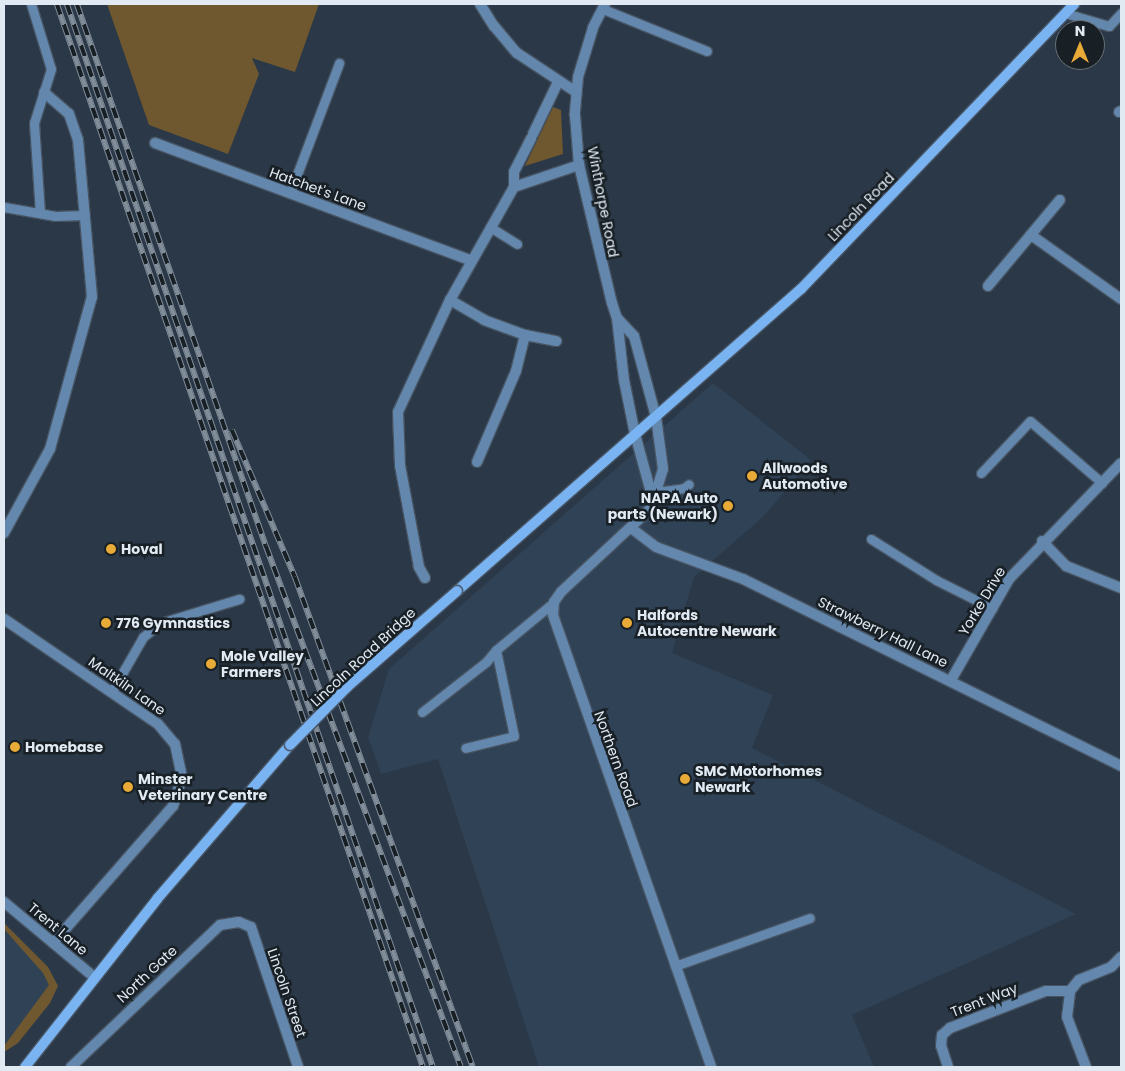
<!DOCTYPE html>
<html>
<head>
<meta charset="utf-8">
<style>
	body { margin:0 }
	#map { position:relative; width:1125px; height:1071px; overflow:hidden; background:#2a3847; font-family:Poppins,sans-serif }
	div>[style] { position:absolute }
	.built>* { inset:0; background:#304256 }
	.green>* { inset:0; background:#6f572f }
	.roads { filter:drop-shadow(1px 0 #475463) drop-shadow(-1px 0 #475463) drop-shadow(0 1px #475463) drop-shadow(0 -1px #475463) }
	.service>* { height:9px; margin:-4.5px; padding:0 4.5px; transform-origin:4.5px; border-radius:4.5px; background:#6387ad }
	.minor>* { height:10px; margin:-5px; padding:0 5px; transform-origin:5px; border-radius:5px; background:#6387ad }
	.tertiary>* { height:10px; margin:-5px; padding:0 5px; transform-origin:5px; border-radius:5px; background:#6387ad }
	.secondary>* { height:10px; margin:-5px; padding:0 5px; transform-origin:5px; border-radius:5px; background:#79b3f1 }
	.rail>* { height:5.5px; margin-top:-2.75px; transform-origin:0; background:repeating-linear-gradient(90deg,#181f25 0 11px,#818d99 0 22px); box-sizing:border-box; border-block:1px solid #818d99 }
	.bridges { filter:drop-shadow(1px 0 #475463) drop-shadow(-1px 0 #475463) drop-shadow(0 1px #475463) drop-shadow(0 -1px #475463) }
	.secondary-bridge>* { height:10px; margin:-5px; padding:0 5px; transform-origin:5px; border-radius:5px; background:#79b3f1 }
	.dots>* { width:14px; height:14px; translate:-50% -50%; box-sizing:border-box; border:2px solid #181f25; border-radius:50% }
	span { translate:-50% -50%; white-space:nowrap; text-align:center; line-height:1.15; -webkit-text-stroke:5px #181f25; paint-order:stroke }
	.street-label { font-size:14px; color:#e1eaf3 }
	.poi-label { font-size:14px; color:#e1eaf3; font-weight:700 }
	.left { translate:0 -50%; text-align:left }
	.right { translate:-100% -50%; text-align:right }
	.frame { position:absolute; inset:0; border:5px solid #e1eaf3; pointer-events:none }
	.north { position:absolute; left:1055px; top:20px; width:50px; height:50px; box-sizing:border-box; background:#181f25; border:1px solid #687077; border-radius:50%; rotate:0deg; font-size:14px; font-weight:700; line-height:20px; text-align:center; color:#e1eaf3 }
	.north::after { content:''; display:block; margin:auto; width:18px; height:22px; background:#e8ab37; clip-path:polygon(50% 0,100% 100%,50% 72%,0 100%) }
</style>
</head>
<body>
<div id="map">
	<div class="built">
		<i style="clip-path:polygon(713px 383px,811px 460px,763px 517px,694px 577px,672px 653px,773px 695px,752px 748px,1076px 914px,852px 1015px,874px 1067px,539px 1067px,438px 759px,381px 774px,368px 737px,389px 669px)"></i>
		<i style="clip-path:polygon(4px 923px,48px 967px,58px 986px,50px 1003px,18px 1043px,4px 1052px)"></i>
	</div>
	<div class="green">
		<i style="clip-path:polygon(107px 4px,319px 4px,295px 72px,252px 58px,259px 74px,228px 154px,149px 125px)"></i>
		<i style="clip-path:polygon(553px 107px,561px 110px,563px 154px,525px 166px)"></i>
		<i style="clip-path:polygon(4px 923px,48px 967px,58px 986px,50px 1003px,18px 1043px,4px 1052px,4px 1046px,49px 985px,43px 973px,4px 929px)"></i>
	</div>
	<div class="roads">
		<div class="service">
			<i style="left:31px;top:4px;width:68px;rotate:72.9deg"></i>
			<i style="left:51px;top:69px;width:57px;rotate:107.5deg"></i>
			<i style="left:34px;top:123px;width:90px;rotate:86.2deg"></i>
			<i style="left:603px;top:9px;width:112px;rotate:22deg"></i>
			<i style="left:1065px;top:13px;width:46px;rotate:16.5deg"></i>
			<i style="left:1109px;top:26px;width:18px;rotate:-47deg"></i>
			<i style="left:290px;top:193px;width:139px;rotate:-69.3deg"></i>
			<i style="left:4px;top:207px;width:52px;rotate:10deg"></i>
			<i style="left:55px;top:216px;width:30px;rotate:-2deg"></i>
			<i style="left:490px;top:227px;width:32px;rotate:32deg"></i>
			<i style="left:981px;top:473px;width:71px;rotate:-46.7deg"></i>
			<i style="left:1030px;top:421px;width:95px;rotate:40.7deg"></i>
			<i style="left:656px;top:492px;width:28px;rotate:-8deg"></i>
			<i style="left:684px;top:488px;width:6px;rotate:-39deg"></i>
			<i style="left:871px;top:539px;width:77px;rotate:32.2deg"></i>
			<i style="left:936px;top:580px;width:63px;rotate:26.6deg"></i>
			<i style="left:496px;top:650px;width:75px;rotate:-39.6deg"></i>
			<i style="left:112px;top:691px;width:62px;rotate:-60.1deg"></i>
			<i style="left:143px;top:637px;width:22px;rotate:-39deg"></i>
			<i style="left:160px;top:623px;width:83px;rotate:-16.9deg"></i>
			<i style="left:422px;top:712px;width:81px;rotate:-38deg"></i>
			<i style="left:486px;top:662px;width:16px;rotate:-50deg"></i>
			<i style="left:496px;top:650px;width:88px;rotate:78.2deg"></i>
			<i style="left:514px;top:736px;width:50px;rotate:166.2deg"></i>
			<i style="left:675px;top:966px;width:143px;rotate:-19.6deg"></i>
		</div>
		<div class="minor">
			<i style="left:480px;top:4px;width:26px;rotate:58deg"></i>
			<i style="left:494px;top:26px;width:35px;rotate:50deg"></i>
			<i style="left:517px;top:53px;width:71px;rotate:33.5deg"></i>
			<i style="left:605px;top:4px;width:27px;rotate:117deg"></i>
			<i style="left:593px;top:28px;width:51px;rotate:107deg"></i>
			<i style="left:578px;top:77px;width:38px;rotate:95deg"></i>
			<i style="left:575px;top:115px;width:50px;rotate:85.4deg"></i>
			<i style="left:579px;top:165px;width:142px;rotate:76.6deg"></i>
			<i style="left:612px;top:303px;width:16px;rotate:72deg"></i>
			<i style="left:617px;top:318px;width:25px;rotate:47deg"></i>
			<i style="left:634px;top:336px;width:84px;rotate:74.8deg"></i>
			<i style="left:1119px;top:112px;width:2px;rotate:-27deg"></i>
			<i style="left:533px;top:134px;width:58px;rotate:-64.3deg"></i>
			<i style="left:155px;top:143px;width:338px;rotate:20.4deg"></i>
			<i style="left:514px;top:187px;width:69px;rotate:-18.7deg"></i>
			<i style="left:1031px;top:235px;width:110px;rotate:35.4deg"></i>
			<i style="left:988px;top:286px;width:112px;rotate:-50.1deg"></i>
			<i style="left:450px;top:300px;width:39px;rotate:30deg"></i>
			<i style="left:484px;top:320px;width:44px;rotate:20.1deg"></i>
			<i style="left:525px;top:335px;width:37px;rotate:104deg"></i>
			<i style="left:516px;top:371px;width:99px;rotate:113.2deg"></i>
			<i style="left:617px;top:318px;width:62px;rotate:83.6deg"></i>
			<i style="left:624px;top:380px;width:55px;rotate:78.5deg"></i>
			<i style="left:525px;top:335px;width:32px;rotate:11deg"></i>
			<i style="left:631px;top:528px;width:31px;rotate:37deg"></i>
			<i style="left:656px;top:547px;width:93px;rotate:20.2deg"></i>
			<i style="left:743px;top:579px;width:422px;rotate:26.3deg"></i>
			<i style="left:4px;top:533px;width:96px;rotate:-61.3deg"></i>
			<i style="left:50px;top:449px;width:158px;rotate:-74.6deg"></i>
			<i style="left:92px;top:297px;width:158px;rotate:-95.1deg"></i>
			<i style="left:78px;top:140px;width:28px;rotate:-109deg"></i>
			<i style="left:69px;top:114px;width:33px;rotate:-139deg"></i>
			<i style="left:1042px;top:541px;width:35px;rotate:46deg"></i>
			<i style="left:1066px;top:566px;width:59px;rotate:21.8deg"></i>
			<i style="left:425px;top:578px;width:13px;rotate:-119deg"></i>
			<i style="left:419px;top:567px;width:104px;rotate:-100.6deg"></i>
			<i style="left:400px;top:465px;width:53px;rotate:-92.2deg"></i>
			<i style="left:398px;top:412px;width:123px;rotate:-65.1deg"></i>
			<i style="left:450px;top:300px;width:130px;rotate:-60.5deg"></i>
			<i style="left:514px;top:187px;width:15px;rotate:-90deg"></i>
			<i style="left:514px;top:172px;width:38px;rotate:-63deg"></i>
			<i style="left:4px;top:619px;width:186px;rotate:34.3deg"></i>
			<i style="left:158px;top:724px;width:26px;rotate:50deg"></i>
			<i style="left:175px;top:744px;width:34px;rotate:78deg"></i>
			<i style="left:182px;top:777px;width:30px;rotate:107deg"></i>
			<i style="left:173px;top:806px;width:182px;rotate:131.2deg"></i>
			<i style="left:951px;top:680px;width:116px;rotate:-60.1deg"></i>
			<i style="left:1009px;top:579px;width:161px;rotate:-46deg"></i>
			<i style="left:4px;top:902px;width:117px;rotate:39.8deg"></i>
			<i style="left:948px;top:1067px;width:22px;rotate:-108deg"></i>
			<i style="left:941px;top:1046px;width:11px;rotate:-85deg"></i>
			<i style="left:942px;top:1035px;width:11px;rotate:-41deg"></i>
			<i style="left:950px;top:1028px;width:103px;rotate:-21.1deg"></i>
			<i style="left:1046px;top:991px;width:24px"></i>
			<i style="left:1086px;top:1067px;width:53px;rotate:-110.8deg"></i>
			<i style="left:1067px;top:1017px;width:26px;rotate:-83deg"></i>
			<i style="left:1070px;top:991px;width:14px;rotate:-51deg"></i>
			<i style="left:1079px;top:980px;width:35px;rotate:-22deg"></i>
			<i style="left:1111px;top:967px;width:14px;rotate:-45deg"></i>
		</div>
		<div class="tertiary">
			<i style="left:656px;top:417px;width:52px;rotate:82.3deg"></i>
			<i style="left:663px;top:469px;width:41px;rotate:107.1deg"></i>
			<i style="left:651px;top:508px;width:123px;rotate:137deg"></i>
			<i style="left:561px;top:592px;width:12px;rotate:125deg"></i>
			<i style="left:554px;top:602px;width:13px;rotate:94deg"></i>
			<i style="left:553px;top:615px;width:479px;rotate:70.7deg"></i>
			<i style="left:635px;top:434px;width:57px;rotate:74.7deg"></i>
			<i style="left:650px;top:489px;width:7px;rotate:27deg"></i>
			<i style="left:71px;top:1067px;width:206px;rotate:-43.6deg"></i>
			<i style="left:220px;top:925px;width:19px;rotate:-9deg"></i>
			<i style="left:239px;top:922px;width:13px;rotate:23deg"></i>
			<i style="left:251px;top:927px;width:148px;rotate:71.4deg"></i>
		</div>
		<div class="secondary">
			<i style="left:457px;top:591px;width:458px;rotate:-41.3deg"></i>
			<i style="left:801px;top:289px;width:395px;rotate:-46.2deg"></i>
			<i style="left:25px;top:1067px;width:214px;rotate:-51.8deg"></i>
			<i style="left:157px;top:899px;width:203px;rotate:-49.2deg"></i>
		</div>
	</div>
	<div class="rail">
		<i style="left:57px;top:4px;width:1124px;rotate:71deg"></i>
		<i style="left:67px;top:4px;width:1124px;rotate:71deg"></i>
		<i style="left:77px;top:4px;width:574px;rotate:70.78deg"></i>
		<i style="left:266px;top:546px;width:556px;rotate:69.48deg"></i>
		<i style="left:232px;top:430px;width:160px;rotate:66.8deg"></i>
		<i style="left:295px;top:577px;width:521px;rotate:70.04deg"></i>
	</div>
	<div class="bridges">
		<div class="secondary-bridge">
			<i style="left:290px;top:745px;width:81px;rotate:-45.5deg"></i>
			<i style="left:347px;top:687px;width:146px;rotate:-41.1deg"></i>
		</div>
	</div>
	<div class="dots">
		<i style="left:752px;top:476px;background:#e8ab37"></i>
		<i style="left:728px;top:506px;background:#e8ab37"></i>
		<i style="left:111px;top:549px;background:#e8ab37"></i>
		<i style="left:106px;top:623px;background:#e8ab37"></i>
		<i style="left:627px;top:623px;background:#e8ab37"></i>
		<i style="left:211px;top:664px;background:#e8ab37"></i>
		<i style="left:15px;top:747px;background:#e8ab37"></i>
		<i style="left:685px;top:779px;background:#e8ab37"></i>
		<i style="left:128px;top:787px;background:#e8ab37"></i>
	</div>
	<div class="street-label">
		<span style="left:318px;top:189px;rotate:20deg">Hatchet's Lane</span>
		<span style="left:603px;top:202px;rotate:79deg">Winthorpe Road</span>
		<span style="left:861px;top:207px;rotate:-46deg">Lincoln Road</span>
		<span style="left:982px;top:601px;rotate:-59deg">Yorke Drive</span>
		<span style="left:883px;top:632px;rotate:26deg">Strawberry Hall Lane</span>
		<span style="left:363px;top:657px;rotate:-43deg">Lincoln Road Bridge</span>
		<span style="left:127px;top:686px;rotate:35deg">Maltkiln Lane</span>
		<span style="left:616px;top:759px;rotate:70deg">Northern Road</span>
		<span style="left:58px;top:929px;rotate:40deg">Trent Lane</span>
		<span style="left:147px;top:974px;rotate:-43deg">North Gate</span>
		<span style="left:287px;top:993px;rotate:71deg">Lincoln Street</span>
		<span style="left:984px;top:1000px;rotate:-21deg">Trent Way</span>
	</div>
	<div class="poi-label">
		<span class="left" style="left:762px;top:476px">Allwoods<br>Automotive</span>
		<span class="right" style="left:718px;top:506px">NAPA Auto<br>parts (Newark)</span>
		<span class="left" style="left:121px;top:549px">Hoval</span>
		<span class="left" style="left:637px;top:623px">Halfords<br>Autocentre Newark</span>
		<span class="left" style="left:116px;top:623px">776 Gymnastics</span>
		<span class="left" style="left:221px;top:664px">Mole Valley<br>Farmers</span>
		<span class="left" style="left:25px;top:747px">Homebase</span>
		<span class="left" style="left:695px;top:779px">SMC Motorhomes<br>Newark</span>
		<span class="left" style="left:138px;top:787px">Minster<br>Veterinary Centre</span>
	</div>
	<div class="frame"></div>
	<div class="north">N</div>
</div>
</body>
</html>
